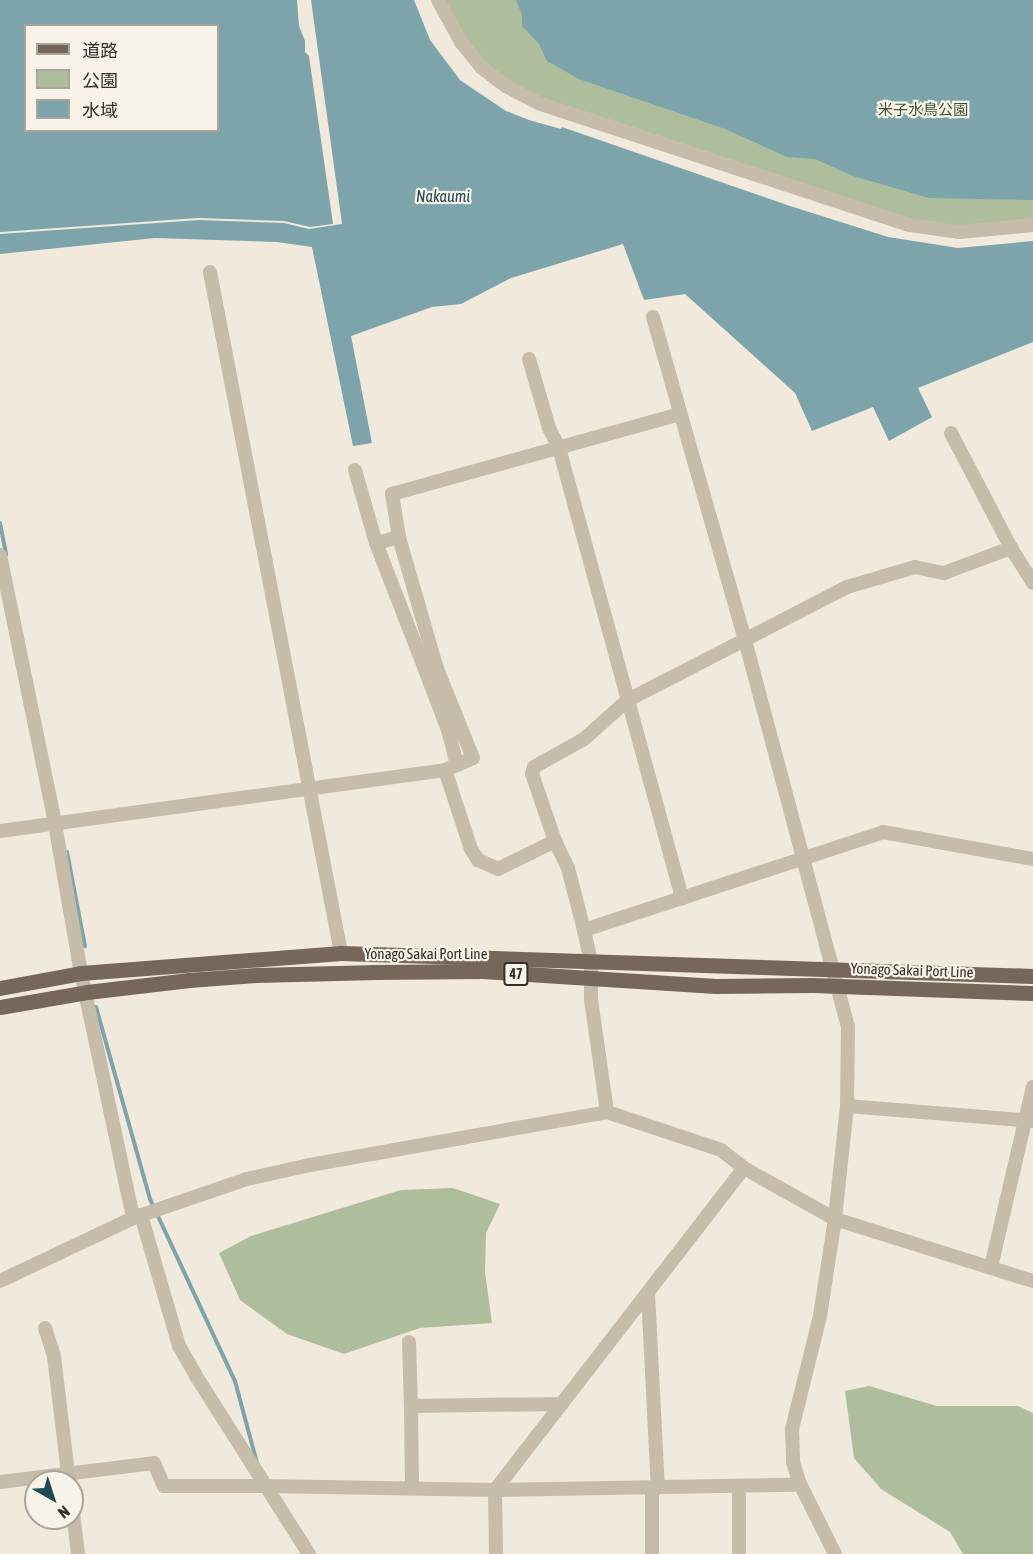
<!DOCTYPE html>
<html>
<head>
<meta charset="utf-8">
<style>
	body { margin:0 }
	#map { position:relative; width:1033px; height:1554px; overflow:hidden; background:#f0e9dc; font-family:"Asap Condensed","Noto Sans JP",sans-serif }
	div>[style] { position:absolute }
	.green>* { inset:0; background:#aebe9d }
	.water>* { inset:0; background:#7da3ab }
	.stream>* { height:4px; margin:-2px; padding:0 2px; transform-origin:2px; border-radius:2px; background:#7da3ab }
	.minor>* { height:14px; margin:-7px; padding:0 7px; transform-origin:7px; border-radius:7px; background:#c7bba9 }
	.primary>* { height:15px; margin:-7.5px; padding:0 7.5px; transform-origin:7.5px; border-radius:7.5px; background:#76675a }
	span { translate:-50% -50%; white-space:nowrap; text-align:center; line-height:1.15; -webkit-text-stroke:4.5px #f8f3e8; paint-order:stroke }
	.shield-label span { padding:2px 4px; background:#f8f3e8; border:2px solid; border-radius:4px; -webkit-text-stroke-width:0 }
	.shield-label { font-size:14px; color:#352e28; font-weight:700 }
	.park-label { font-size:15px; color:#3f512e }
	.street-label { font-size:15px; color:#352e28 }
	.water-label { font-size:16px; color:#214953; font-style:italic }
	.legend { position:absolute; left:24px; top:24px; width:195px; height:108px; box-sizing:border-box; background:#f8f3e8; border:2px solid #aaa49b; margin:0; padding:8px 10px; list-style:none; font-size:18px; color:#352e28 }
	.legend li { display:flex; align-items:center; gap:12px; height:30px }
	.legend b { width:30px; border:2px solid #aaa49b }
	.north { position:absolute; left:24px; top:1470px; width:60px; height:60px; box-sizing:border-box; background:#f8f3e8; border:2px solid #aaa49b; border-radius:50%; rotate:141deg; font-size:16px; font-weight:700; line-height:24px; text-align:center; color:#352e28 }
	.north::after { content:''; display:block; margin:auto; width:21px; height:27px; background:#214953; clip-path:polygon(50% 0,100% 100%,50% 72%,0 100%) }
</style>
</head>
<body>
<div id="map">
	<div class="green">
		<i style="clip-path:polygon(441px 0,1033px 0,1033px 222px,985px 228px,919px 224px,537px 99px,483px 64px)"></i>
		<i style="clip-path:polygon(453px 1188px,500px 1204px,486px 1233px,485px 1272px,492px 1323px,420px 1328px,344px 1354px,287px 1334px,240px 1300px,219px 1253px,251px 1236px,401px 1190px)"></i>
		<i style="clip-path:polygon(869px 1386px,937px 1406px,1018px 1406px,1033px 1413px,1033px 1554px,963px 1554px,950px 1532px,881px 1489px,854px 1458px,845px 1391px)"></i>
	</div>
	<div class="water">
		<i style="clip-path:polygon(evenodd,0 0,297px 0,299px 26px,305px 41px,305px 52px,309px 56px,333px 224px,310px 227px,284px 221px,198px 218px,0 232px,0 0,26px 26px,218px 26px,218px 130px,26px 130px,26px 26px)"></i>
		<i style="clip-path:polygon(311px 0,414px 0,430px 40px,460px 80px,506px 111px,529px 120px,561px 129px,562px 127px,787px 205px,888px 237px,958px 248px,1033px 241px,1033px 342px,918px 388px,932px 417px,889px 441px,873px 407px,812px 431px,795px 393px,685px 294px,644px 300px,623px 244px,511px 278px,461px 304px,432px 307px,351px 336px,372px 443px,353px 446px,312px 247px,277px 242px,155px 238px,0 254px,0 234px,199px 220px,284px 223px,309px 229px,342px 224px)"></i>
		<i style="clip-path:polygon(516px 0,1033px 0,1033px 200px,929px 198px,853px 176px,815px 159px,787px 157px,725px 129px,579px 79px,547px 61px,539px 44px,522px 26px,522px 15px)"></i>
	</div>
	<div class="stream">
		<i style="left:0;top:523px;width:32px;rotate:79deg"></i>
		<i style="left:67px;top:852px;width:96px;rotate:79.2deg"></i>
		<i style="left:96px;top:1007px;width:199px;rotate:74.3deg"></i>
		<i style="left:150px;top:1199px;width:201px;rotate:65deg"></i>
		<i style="left:235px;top:1381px;width:85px;rotate:75deg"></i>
	</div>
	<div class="minor">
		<i style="left:438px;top:0;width:48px;rotate:61.3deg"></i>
		<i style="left:461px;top:42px;width:33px;rotate:51deg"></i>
		<i style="left:482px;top:68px;width:30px;rotate:37deg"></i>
		<i style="left:506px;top:86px;width:36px;rotate:28deg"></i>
		<i style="left:538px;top:103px;width:391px;rotate:18.2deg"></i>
		<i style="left:910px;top:225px;width:49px;rotate:8.1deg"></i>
		<i style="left:959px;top:232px;width:74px;rotate:-5.4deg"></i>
		<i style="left:210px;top:272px;width:693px;rotate:79.11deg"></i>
		<i style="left:653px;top:317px;width:336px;rotate:74.1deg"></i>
		<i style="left:745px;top:640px;width:400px;rotate:75.1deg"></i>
		<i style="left:848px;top:1026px;width:80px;rotate:90.7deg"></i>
		<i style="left:847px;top:1106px;width:114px;rotate:96.1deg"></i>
		<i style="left:835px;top:1219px;width:98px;rotate:98.8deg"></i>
		<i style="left:820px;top:1316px;width:116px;rotate:103.9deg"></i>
		<i style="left:792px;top:1429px;width:33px;rotate:88deg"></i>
		<i style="left:793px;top:1462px;width:21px;rotate:73deg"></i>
		<i style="left:799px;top:1482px;width:80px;rotate:63.4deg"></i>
		<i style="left:529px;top:359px;width:72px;rotate:73.8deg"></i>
		<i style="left:549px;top:428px;width:22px;rotate:63deg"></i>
		<i style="left:559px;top:448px;width:467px;rotate:74.7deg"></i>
		<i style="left:951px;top:433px;width:130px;rotate:62.4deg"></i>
		<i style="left:1011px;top:548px;width:41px;rotate:57.8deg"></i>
		<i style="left:355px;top:470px;width:76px;rotate:74deg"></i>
		<i style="left:399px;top:537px;width:24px;rotate:165deg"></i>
		<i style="left:376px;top:543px;width:138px;rotate:68.8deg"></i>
		<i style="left:0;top:555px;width:275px;rotate:78.4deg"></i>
		<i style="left:55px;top:824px;width:151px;rotate:80.1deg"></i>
		<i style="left:81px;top:973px;width:250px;rotate:78deg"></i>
		<i style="left:433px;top:670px;width:7px;rotate:164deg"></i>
		<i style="left:426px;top:672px;width:65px;rotate:69.3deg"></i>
		<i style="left:449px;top:733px;width:33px;rotate:76deg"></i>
		<i style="left:445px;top:770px;width:83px;rotate:71.8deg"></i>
		<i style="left:471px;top:849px;width:13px;rotate:58deg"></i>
		<i style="left:478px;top:860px;width:22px;rotate:24deg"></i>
		<i style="left:498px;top:869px;width:64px;rotate:-26.2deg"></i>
		<i style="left:0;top:831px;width:449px;rotate:-7.8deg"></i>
		<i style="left:445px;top:770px;width:30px;rotate:-23deg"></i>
		<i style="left:473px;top:758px;width:96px;rotate:-112deg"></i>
		<i style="left:437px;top:669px;width:137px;rotate:-106.1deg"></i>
		<i style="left:399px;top:537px;width:44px;rotate:-99.2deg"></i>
		<i style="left:392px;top:494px;width:299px;rotate:-15.5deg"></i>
		<i style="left:584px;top:930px;width:64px;rotate:-104.5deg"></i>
		<i style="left:568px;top:868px;width:30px;rotate:-116deg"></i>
		<i style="left:555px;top:841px;width:71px;rotate:-108.9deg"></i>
		<i style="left:532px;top:774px;width:7px;rotate:-74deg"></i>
		<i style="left:534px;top:767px;width:57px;rotate:-29.2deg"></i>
		<i style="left:584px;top:739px;width:59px;rotate:-41.6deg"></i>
		<i style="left:628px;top:700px;width:246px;rotate:-27.3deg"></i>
		<i style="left:847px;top:587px;width:71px;rotate:-16.4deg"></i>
		<i style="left:915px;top:567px;width:30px;rotate:12deg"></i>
		<i style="left:944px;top:573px;width:72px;rotate:-20.5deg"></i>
		<i style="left:847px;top:1106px;width:187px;rotate:4.6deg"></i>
		<i style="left:607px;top:1112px;width:113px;rotate:-98.1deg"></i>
		<i style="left:591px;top:1000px;width:39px;rotate:-90deg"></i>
		<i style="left:591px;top:961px;width:32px;rotate:-103deg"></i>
		<i style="left:584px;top:930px;width:315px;rotate:-18.1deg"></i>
		<i style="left:883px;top:832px;width:152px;rotate:10.2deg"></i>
		<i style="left:141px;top:1215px;width:136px;rotate:73.8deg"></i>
		<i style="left:179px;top:1346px;width:34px;rotate:60deg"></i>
		<i style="left:196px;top:1376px;width:211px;rotate:57.6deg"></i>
		<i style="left:991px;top:1267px;width:185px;rotate:-76.9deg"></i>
		<i style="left:0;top:1281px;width:147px;rotate:-25.3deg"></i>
		<i style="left:133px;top:1218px;width:120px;rotate:-18.9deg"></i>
		<i style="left:247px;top:1179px;width:65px;rotate:-12.5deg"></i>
		<i style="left:310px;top:1165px;width:302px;rotate:-10.1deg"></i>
		<i style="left:607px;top:1112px;width:120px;rotate:18.4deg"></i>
		<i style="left:721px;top:1150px;width:29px;rotate:38deg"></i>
		<i style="left:744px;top:1168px;width:104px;rotate:29.3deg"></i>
		<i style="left:835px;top:1219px;width:207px;rotate:17.4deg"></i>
		<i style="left:648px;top:1293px;width:195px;rotate:87.1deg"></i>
		<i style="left:45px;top:1328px;width:29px;rotate:72deg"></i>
		<i style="left:54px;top:1356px;width:127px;rotate:83.2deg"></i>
		<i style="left:409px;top:1342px;width:64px;rotate:88.2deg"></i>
		<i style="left:0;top:1482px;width:155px;rotate:-7deg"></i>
		<i style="left:154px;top:1463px;width:25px;rotate:67deg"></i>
		<i style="left:164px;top:1486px;width:101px"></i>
		<i style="left:265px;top:1486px;width:230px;rotate:1deg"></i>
		<i style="left:495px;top:1490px;width:297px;rotate:-1deg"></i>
		<i style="left:792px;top:1485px;width:8px;rotate:-23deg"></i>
		<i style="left:412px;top:1488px;width:82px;rotate:-90.7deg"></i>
		<i style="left:411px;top:1406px;width:151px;rotate:-0.8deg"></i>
		<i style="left:652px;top:1489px;width:65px;rotate:90deg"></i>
		<i style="left:72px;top:1505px;width:49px;rotate:83deg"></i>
		<i style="left:496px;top:1554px;width:64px;rotate:-90.9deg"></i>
		<i style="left:495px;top:1490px;width:407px;rotate:-52.3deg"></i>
		<i style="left:739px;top:1554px;width:67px;rotate:-90deg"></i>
	</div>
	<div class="primary">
		<i style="left:0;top:988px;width:82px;rotate:-10.5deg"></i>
		<i style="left:81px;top:973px;width:261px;rotate:-4.4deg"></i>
		<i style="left:341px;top:953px;width:692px;rotate:1.9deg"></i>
		<i style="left:0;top:1007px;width:88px;rotate:-9.8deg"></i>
		<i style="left:87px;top:992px;width:103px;rotate:-6.7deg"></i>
		<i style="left:189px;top:980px;width:67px;rotate:-4.3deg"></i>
		<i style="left:256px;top:975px;width:121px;rotate:-1.4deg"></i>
		<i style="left:377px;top:972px;width:105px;rotate:-0.5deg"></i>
		<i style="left:482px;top:971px;width:234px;rotate:3.7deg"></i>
		<i style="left:716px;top:986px;width:97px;rotate:-0.6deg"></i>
		<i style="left:813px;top:985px;width:220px;rotate:2.1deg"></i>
	</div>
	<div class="shield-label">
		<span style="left:516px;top:974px">47</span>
	</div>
	<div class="park-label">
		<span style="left:923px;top:110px">米子水鳥公園</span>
	</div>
	<div class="street-label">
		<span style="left:426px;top:954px">Yonago Sakai Port Line</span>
		<span style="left:912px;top:970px;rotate:2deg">Yonago Sakai Port Line</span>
	</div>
	<div class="water-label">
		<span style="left:443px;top:196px">Nakaumi</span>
	</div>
	<ul class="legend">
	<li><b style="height:8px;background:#76675a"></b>道路</li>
	<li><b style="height:16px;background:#aebe9d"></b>公園</li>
	<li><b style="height:16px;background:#7da3ab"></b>水域</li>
	</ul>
	<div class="north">N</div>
</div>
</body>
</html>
